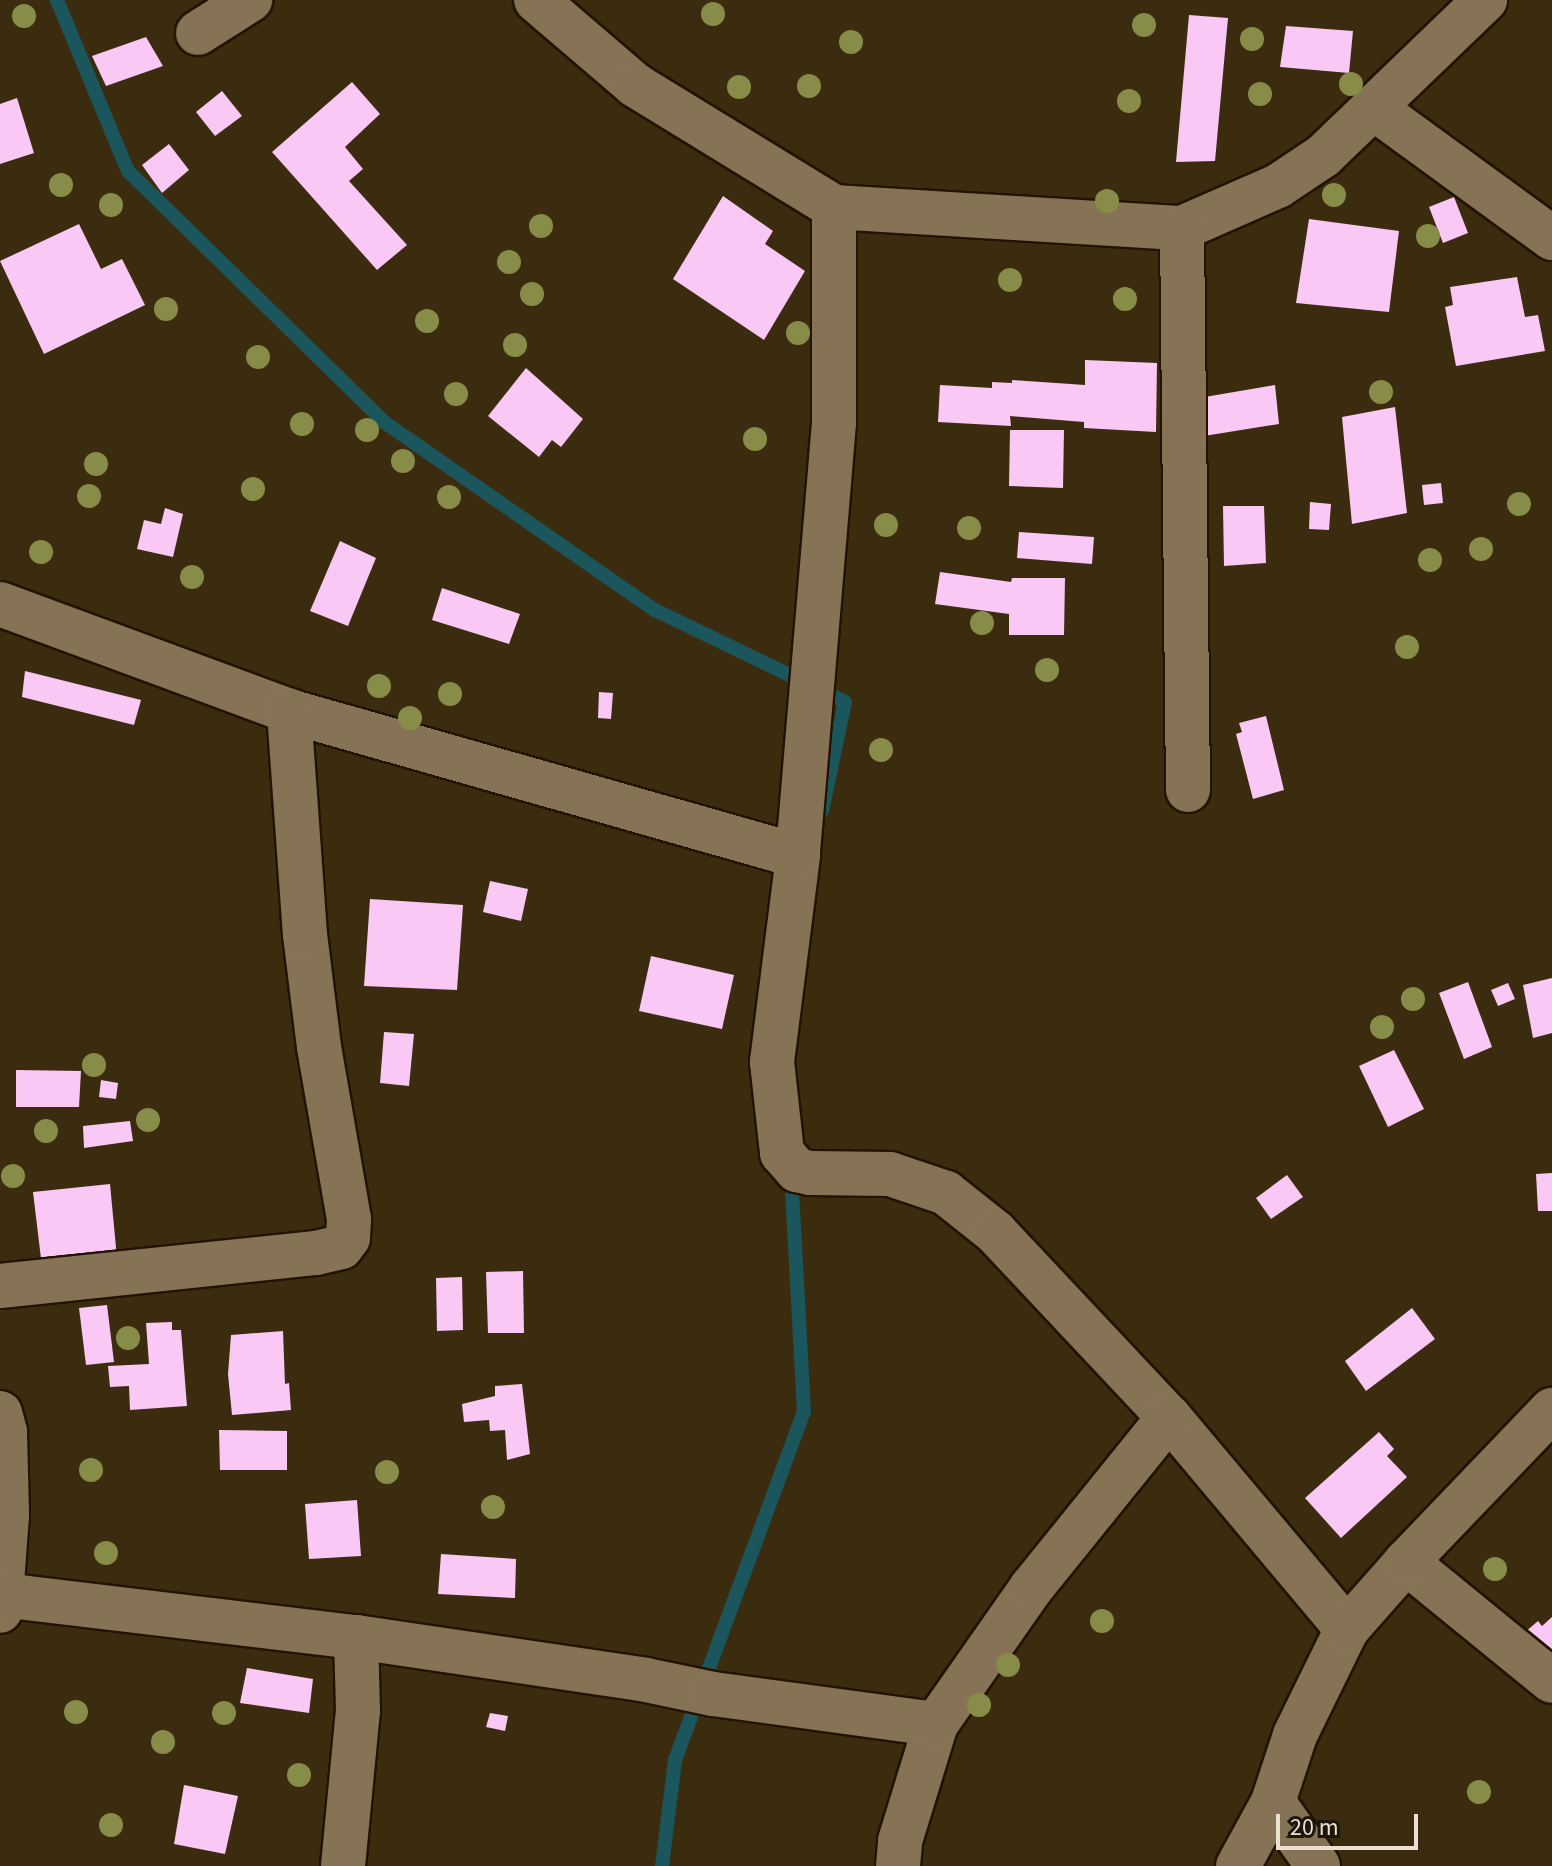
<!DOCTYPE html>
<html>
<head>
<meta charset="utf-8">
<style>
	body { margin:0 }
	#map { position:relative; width:1552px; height:1866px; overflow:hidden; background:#3c2c0f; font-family:"Source Sans 3",sans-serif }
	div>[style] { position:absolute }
	.stream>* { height:14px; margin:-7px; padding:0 7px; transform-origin:7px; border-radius:7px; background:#1a565c }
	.building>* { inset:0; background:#f9c8f5 }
	.roads { filter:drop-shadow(2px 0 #231300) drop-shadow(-2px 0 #231300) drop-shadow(0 2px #231300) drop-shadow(0 -2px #231300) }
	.minor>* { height:44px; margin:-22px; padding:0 22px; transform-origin:22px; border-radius:22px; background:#867355 }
	.trees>* { width:24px; height:24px; margin:-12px; border-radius:50%; background:#878d49 }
	span { translate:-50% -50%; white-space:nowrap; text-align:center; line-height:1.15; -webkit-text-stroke:8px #1d160a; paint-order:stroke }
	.scale { position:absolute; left:1276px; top:1814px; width:142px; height:36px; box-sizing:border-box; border:4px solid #ece1d1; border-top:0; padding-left:10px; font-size:24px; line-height:28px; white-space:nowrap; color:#ece1d1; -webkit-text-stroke:6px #1d160a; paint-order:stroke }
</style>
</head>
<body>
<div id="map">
	<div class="stream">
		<i style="left:57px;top:0;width:185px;rotate:67.5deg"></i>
		<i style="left:128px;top:171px;width:359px;rotate:44.4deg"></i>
		<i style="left:384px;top:422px;width:330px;rotate:34.8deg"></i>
		<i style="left:655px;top:610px;width:211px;rotate:25.8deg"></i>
		<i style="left:845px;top:702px;width:111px;rotate:101.9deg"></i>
		<i style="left:662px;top:1866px;width:107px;rotate:-83deg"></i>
		<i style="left:675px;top:1760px;width:371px;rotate:-69.7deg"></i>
		<i style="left:804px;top:1412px;width:240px;rotate:-93.1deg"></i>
	</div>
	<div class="building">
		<i style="clip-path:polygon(1189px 15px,1228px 18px,1215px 161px,1176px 162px)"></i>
		<i style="clip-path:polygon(1286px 26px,1353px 31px,1349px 73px,1280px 67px)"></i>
		<i style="clip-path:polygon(146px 37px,163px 66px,106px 86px,92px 56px)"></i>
		<i style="clip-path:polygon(352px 82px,380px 114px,345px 147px,363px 169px,349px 181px,407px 245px,377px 270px,272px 152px)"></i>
		<i style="clip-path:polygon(222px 91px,242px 116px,215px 136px,196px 112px)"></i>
		<i style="clip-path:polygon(17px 98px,34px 153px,0 164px,0 104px)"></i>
		<i style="clip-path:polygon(169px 144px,189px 170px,162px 193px,142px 165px)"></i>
		<i style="clip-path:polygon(723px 196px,773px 231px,765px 244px,805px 271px,764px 340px,673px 279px)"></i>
		<i style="clip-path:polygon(1454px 197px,1468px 233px,1443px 243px,1429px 207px)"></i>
		<i style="clip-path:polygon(1309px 219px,1399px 231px,1389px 312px,1296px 303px)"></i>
		<i style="clip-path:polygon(79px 224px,101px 269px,122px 259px,145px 305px,44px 354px,0 261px)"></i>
		<i style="clip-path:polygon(1517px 277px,1525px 317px,1538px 315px,1545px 351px,1456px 366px,1445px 307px,1453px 305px,1450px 287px)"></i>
		<i style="clip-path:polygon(1085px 360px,1157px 363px,1156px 432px,1084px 428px,1084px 422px,1010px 416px,1011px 426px,938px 422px,940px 385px,992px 388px,992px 382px,1012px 383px,1012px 380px,1085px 385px)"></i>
		<i style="clip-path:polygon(526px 368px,583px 419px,561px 447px,552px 440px,539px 457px,488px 416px)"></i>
		<i style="clip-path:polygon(1275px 385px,1279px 424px,1204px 436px,1199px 398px)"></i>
		<i style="clip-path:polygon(1395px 407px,1407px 513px,1352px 524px,1342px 417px)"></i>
		<i style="clip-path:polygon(1010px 430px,1064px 430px,1063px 488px,1009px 486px)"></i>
		<i style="clip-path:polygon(1441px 483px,1443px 503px,1424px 505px,1422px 485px)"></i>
		<i style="clip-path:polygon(1310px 502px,1331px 504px,1329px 530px,1309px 529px)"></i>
		<i style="clip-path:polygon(1223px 506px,1264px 506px,1266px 563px,1224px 566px)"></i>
		<i style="clip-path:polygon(165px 508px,183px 514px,173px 557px,137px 549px,144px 520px,161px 524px)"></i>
		<i style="clip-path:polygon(1019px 532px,1094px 537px,1092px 564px,1017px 558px)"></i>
		<i style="clip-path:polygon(340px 541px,376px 558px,348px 626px,310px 611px)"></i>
		<i style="clip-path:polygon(940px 572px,1011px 582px,1012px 578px,1065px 578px,1064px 635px,1009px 635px,1009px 614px,935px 604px)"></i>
		<i style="clip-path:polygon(442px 588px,520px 614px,509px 644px,432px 620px)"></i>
		<i style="clip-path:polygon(25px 671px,141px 700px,134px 725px,22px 697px)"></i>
		<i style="clip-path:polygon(599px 692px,613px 693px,611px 719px,598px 718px)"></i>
		<i style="clip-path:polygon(1266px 716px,1284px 790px,1253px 799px,1236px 734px,1242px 732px,1239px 723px)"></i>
		<i style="clip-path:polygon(490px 881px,528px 889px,521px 921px,483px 912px)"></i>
		<i style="clip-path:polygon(370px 899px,463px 905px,457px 990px,364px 986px)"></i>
		<i style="clip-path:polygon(651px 956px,734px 975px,722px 1029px,639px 1011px)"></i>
		<i style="clip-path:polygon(1552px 978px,1552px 1033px,1533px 1038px,1523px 985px)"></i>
		<i style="clip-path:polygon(1468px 982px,1492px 1047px,1464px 1059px,1439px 993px)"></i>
		<i style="clip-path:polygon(1508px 983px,1515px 999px,1498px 1006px,1491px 990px)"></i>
		<i style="clip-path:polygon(384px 1032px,414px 1034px,409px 1086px,380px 1083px)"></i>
		<i style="clip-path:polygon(1394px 1050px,1424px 1109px,1388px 1127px,1359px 1066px)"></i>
		<i style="clip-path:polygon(16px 1070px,81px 1071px,79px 1107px,16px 1107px)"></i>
		<i style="clip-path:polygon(101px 1080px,118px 1083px,116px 1099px,99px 1097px)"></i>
		<i style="clip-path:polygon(130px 1121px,133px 1141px,84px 1148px,83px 1126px)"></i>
		<i style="clip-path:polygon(1552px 1173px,1552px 1211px,1538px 1211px,1536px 1174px)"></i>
		<i style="clip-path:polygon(1287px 1175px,1303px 1197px,1271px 1219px,1256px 1198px)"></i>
		<i style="clip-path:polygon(110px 1184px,117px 1258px,42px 1267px,33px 1192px)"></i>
		<i style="clip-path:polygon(523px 1271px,524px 1333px,488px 1333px,486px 1272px)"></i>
		<i style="clip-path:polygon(462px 1277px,463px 1330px,437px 1331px,436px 1278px)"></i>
		<i style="clip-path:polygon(107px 1305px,114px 1362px,86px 1365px,79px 1308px)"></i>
		<i style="clip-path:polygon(1412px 1308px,1435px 1339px,1366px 1391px,1345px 1361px)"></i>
		<i style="clip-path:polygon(172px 1322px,172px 1330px,181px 1330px,187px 1406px,130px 1410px,129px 1386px,110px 1387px,108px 1366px,149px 1364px,146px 1323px)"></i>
		<i style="clip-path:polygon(283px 1331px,285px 1384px,289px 1383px,291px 1410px,232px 1415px,228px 1374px,231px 1335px)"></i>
		<i style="clip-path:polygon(522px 1384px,530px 1454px,507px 1460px,505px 1430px,490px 1431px,489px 1420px,464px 1422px,462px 1404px,495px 1396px,495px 1386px)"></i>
		<i style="clip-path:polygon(219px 1430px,287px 1431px,287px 1470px,220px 1470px)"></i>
		<i style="clip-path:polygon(1379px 1432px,1394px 1449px,1387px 1456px,1407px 1477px,1341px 1538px,1305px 1498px)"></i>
		<i style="clip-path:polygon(357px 1500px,361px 1556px,309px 1559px,305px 1504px)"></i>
		<i style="clip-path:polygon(441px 1554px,516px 1559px,515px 1598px,438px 1594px)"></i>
		<i style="clip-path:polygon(1552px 1617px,1552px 1655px,1516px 1640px,1538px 1621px,1542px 1626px)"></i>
		<i style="clip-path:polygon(247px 1668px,313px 1679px,309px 1713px,240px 1703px)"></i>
		<i style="clip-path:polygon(490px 1713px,508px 1716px,505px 1731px,486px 1727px)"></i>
		<i style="clip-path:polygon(184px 1785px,238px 1796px,225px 1854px,174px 1844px)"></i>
	</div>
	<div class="roads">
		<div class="minor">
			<i style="left:536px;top:0;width:130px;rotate:40.6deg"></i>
			<i style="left:635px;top:85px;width:233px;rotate:31.5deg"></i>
			<i style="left:834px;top:207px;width:349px;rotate:3.5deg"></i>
			<i style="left:1182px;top:228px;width:105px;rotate:-23.6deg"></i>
			<i style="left:1278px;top:186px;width:54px;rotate:-33.7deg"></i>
			<i style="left:1323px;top:156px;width:225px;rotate:-43.9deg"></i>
			<i style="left:198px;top:33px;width:62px;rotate:-32.4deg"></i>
			<i style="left:1375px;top:109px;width:219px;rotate:36.1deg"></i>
			<i style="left:834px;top:207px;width:216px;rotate:90deg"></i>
			<i style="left:834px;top:423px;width:434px;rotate:94.8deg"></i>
			<i style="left:798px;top:856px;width:208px;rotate:97.2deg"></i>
			<i style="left:772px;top:1062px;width:92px;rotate:83.7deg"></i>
			<i style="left:782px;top:1153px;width:23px;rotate:49deg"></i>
			<i style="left:797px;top:1170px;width:13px;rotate:13deg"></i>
			<i style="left:810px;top:1173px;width:80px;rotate:0.7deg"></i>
			<i style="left:890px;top:1174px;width:59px;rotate:18.7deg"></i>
			<i style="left:946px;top:1193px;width:63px;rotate:38.5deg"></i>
			<i style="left:995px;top:1232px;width:254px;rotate:46.8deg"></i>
			<i style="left:1169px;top:1417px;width:277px;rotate:50deg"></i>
			<i style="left:1182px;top:228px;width:562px;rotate:89.39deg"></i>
			<i style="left:0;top:604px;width:308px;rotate:20.3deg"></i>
			<i style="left:289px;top:711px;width:529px;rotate:15.9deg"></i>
			<i style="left:0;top:1286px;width:318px;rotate:-6deg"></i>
			<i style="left:316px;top:1253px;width:26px;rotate:-13deg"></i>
			<i style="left:341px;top:1247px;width:11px;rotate:-52deg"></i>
			<i style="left:348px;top:1238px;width:19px;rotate:-87deg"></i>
			<i style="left:349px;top:1219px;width:175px;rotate:-99.9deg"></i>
			<i style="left:319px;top:1047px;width:113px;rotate:-97.1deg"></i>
			<i style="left:305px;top:935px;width:225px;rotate:-94.1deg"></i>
			<i style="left:0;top:1413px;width:20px;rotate:75deg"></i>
			<i style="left:5px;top:1432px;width:83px;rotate:88.6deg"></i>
			<i style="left:7px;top:1515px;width:96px;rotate:94.2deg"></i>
			<i style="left:1406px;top:1562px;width:188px;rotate:39.2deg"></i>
			<i style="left:2px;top:1595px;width:356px;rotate:6.8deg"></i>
			<i style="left:356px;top:1637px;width:293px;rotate:8.4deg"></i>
			<i style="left:646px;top:1680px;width:68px;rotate:11.8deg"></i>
			<i style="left:713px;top:1694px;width:225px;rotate:7.7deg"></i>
			<i style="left:343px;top:1866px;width:156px;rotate:-84.5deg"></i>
			<i style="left:358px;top:1711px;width:74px;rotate:-91.5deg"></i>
			<i style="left:898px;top:1866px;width:25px;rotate:-85deg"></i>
			<i style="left:900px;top:1841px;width:122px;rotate:-72.9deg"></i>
			<i style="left:936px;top:1724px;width:167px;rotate:-55deg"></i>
			<i style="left:1032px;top:1587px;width:218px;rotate:-51.1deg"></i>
			<i style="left:1238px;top:1866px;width:73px;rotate:-61.3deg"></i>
			<i style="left:1318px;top:1866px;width:78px;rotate:-125.1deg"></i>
			<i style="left:1273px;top:1802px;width:71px;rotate:-71.8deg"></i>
			<i style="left:1295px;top:1735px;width:118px;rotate:-63.9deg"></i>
			<i style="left:1347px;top:1629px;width:89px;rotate:-48.6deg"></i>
			<i style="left:1406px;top:1562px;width:211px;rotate:-46.2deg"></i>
		</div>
	</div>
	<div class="trees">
		<i style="left:713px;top:14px"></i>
		<i style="left:24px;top:16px"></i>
		<i style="left:1144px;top:25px"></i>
		<i style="left:1252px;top:39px"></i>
		<i style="left:851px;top:42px"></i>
		<i style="left:1351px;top:84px"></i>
		<i style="left:809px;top:86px"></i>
		<i style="left:739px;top:87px"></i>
		<i style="left:1260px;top:94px"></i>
		<i style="left:1129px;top:101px"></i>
		<i style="left:61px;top:185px"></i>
		<i style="left:1334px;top:195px"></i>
		<i style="left:1107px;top:201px"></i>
		<i style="left:111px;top:205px"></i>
		<i style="left:541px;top:226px"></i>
		<i style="left:1428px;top:236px"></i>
		<i style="left:509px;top:262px"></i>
		<i style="left:1010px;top:280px"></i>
		<i style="left:532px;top:294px"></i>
		<i style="left:1125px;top:299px"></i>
		<i style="left:166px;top:309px"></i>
		<i style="left:427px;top:321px"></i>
		<i style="left:798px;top:333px"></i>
		<i style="left:515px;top:345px"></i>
		<i style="left:258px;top:357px"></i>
		<i style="left:1381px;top:392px"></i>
		<i style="left:456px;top:394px"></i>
		<i style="left:302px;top:424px"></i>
		<i style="left:367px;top:430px"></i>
		<i style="left:755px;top:439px"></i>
		<i style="left:403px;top:461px"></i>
		<i style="left:96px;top:464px"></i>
		<i style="left:253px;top:489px"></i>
		<i style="left:89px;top:496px"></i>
		<i style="left:449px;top:497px"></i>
		<i style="left:1519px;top:504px"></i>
		<i style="left:886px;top:525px"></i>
		<i style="left:969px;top:528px"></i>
		<i style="left:1481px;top:549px"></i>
		<i style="left:41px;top:552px"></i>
		<i style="left:1430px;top:560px"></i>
		<i style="left:192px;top:577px"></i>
		<i style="left:982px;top:623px"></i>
		<i style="left:1407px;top:647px"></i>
		<i style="left:1047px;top:670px"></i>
		<i style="left:379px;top:686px"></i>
		<i style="left:450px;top:694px"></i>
		<i style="left:410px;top:718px"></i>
		<i style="left:881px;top:750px"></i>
		<i style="left:1413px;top:999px"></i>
		<i style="left:1382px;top:1027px"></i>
		<i style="left:94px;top:1065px"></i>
		<i style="left:148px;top:1120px"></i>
		<i style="left:46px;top:1131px"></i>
		<i style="left:13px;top:1176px"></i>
		<i style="left:128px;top:1338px"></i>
		<i style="left:91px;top:1470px"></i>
		<i style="left:387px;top:1472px"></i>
		<i style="left:493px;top:1507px"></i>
		<i style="left:106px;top:1553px"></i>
		<i style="left:1495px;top:1569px"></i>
		<i style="left:1102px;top:1621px"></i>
		<i style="left:1008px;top:1665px"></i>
		<i style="left:979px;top:1705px"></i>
		<i style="left:76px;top:1712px"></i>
		<i style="left:224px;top:1713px"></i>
		<i style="left:163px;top:1742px"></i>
		<i style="left:299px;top:1775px"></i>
		<i style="left:1479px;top:1792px"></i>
		<i style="left:111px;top:1825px"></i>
	</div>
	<div class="scale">20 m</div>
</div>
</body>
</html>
